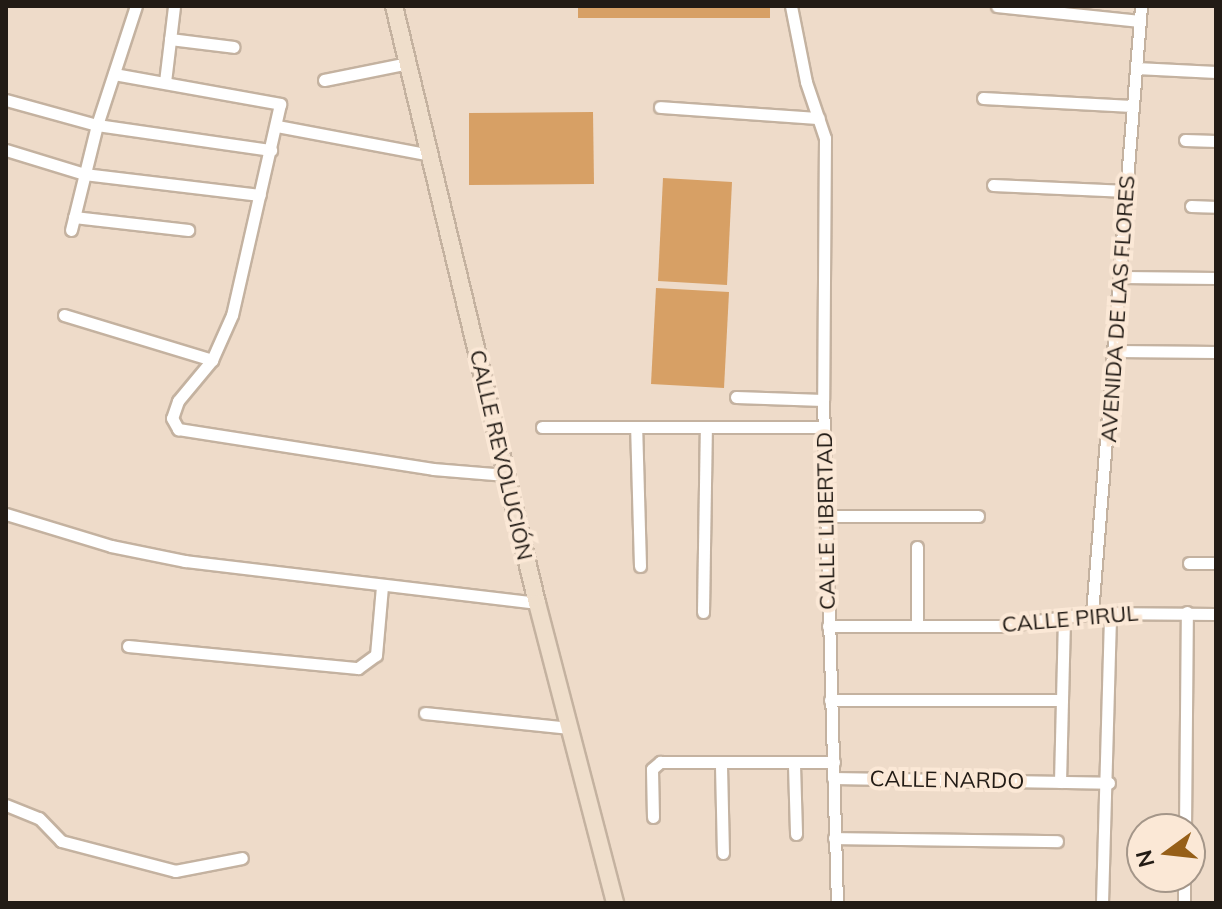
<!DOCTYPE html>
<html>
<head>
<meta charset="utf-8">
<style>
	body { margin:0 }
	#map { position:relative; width:1222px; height:909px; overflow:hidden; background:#eedbc9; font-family:Mulish,sans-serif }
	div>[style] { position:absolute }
	.green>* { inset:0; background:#d7a065 }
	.roads { filter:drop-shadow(2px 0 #c4b2a0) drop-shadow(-2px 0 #c4b2a0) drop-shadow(0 2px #c4b2a0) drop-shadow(0 -2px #c4b2a0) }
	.street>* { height:11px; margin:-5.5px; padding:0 5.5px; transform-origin:5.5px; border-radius:5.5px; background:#fff }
	.secondary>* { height:16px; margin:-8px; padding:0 8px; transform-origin:8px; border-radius:8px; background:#efdecb }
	span { translate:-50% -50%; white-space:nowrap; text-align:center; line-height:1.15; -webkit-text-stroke:8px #fbe8d6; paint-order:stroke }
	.street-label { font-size:22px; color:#221b15 }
	.frame { position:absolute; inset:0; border:8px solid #221b15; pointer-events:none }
	.north { position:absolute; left:1126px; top:813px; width:80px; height:80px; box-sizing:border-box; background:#fbe8d6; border:2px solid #a49689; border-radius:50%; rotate:255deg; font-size:22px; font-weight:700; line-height:32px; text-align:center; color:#221b15 }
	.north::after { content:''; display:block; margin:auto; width:28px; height:36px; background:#965f18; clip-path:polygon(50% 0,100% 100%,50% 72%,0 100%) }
</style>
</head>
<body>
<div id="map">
	<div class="green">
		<i style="clip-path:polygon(578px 6px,770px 6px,770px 18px,578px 18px)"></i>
		<i style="clip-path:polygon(593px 112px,594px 184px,469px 185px,469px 113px)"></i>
		<i style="clip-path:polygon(663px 178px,732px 182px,727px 285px,658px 281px)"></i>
		<i style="clip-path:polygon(656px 288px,729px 292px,724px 388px,651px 384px)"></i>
	</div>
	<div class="roads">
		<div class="street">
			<i style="left:791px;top:6px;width:77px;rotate:78.8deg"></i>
			<i style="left:806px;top:82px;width:59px;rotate:71.3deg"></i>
			<i style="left:825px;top:138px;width:262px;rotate:90.4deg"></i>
			<i style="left:823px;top:400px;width:503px;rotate:88.41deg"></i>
			<i style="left:997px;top:6px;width:143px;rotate:6deg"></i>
			<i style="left:170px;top:39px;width:64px;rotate:7.1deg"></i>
			<i style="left:1136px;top:68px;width:80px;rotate:2.9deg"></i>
			<i style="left:114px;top:74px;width:169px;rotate:10.2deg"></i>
			<i style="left:280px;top:104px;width:216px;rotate:102.8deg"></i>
			<i style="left:232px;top:315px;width:49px;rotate:114deg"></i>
			<i style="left:212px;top:360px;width:53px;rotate:129.7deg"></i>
			<i style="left:178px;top:401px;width:18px;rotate:109deg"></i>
			<i style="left:172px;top:418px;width:13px;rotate:61deg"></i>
			<i style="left:178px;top:429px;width:258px;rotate:8.9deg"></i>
			<i style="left:433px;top:469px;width:73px;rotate:4.7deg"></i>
			<i style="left:324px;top:80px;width:86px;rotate:-11.4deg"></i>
			<i style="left:165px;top:82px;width:77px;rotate:-83.2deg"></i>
			<i style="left:983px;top:98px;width:149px;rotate:3.1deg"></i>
			<i style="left:6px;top:100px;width:94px;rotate:15.4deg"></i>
			<i style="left:97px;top:125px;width:176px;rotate:8.2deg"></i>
			<i style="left:660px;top:107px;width:159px;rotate:4deg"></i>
			<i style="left:277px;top:126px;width:156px;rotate:10.7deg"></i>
			<i style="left:1185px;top:140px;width:31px;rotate:2deg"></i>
			<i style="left:6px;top:150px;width:82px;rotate:17.1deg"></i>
			<i style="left:84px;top:174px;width:177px;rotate:6.8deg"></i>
			<i style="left:993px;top:185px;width:134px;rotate:2.6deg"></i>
			<i style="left:1191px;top:206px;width:25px;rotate:2deg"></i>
			<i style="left:74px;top:217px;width:115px;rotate:6.5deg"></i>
			<i style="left:71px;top:230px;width:108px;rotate:-76.1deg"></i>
			<i style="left:97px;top:125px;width:125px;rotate:-71.9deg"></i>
			<i style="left:1122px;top:277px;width:94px;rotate:0.6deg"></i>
			<i style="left:64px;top:315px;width:155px;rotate:16.9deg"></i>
			<i style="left:1116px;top:351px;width:100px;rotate:0.6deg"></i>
			<i style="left:736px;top:397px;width:87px;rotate:2deg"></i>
			<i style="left:542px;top:427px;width:94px"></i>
			<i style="left:6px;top:514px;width:110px;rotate:16.9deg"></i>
			<i style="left:111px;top:546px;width:76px;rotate:11.5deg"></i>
			<i style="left:185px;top:561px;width:354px;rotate:6.8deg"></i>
			<i style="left:826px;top:516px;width:152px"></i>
			<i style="left:917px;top:547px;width:77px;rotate:90deg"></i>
			<i style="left:1189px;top:563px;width:27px"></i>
			<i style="left:640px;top:566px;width:139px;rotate:-91.6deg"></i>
			<i style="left:636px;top:427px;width:188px"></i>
			<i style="left:703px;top:612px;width:183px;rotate:-89.1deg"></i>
			<i style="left:1092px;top:613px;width:609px;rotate:-85.38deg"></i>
			<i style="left:828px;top:626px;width:175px"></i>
			<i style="left:1003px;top:626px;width:90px;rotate:-8.3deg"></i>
			<i style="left:1092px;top:613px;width:124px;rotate:0.5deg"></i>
			<i style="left:128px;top:646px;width:231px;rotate:5.5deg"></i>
			<i style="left:358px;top:668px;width:22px;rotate:-36deg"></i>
			<i style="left:376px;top:655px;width:68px;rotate:-85deg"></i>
			<i style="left:830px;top:700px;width:232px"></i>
			<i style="left:425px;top:713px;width:145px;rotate:5.9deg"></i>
			<i style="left:794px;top:765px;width:69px;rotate:88.3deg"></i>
			<i style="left:721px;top:766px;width:87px;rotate:88.7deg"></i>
			<i style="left:833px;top:778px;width:276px;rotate:1deg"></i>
			<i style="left:1060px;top:782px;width:161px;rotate:-88.6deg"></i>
			<i style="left:6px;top:805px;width:35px;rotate:22deg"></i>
			<i style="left:39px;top:818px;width:32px;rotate:46deg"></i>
			<i style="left:61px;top:841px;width:118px;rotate:14.7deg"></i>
			<i style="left:175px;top:871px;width:68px;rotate:-11deg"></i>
			<i style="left:653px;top:817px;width:48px;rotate:-91.2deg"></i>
			<i style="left:652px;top:769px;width:11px;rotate:-41deg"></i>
			<i style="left:660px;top:762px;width:174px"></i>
			<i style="left:1185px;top:829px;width:217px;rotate:-89.5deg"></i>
			<i style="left:834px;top:838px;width:223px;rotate:0.8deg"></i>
			<i style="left:1102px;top:903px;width:291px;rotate:-88.4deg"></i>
			<i style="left:1184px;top:903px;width:26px;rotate:-90deg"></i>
		</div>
		<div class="secondary">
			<i style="left:394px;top:6px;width:614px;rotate:76.53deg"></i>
			<i style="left:537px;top:603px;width:310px;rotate:75.4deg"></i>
		</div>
	</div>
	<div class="street-label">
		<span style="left:1118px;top:309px;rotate:-86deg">AVENIDA DE LAS FLORES</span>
		<span style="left:501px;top:455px;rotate:77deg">CALLE REVOLUCIÓN</span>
		<span style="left:826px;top:521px;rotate:-91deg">CALLE LIBERTAD</span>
		<span style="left:1070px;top:619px;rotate:-5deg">CALLE PIRUL</span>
		<span style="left:947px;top:780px;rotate:1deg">CALLE NARDO</span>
	</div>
	<div class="frame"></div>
	<div class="north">N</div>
</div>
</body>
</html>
